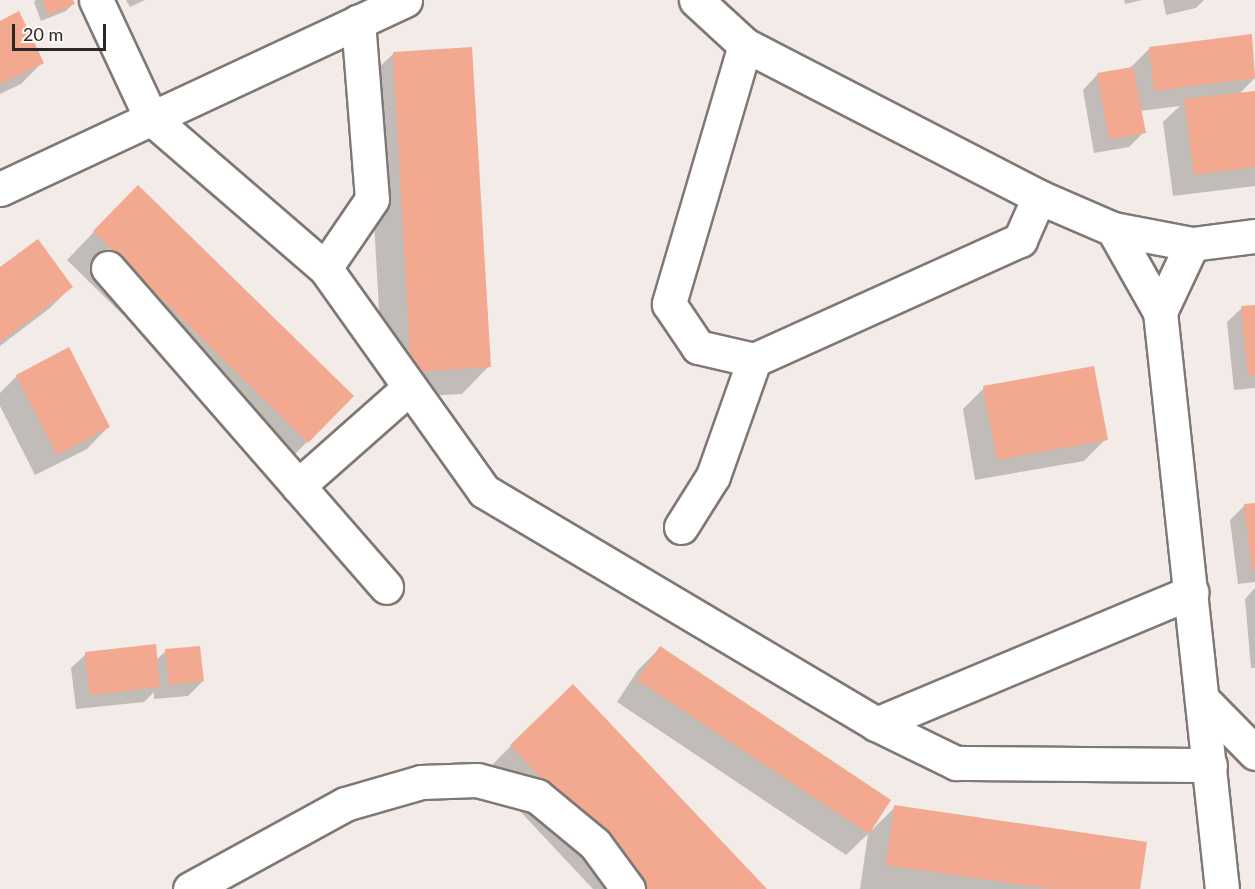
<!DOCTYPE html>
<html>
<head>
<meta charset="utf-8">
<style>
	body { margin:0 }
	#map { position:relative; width:1255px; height:889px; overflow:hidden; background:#f3ebe8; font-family:Lato,sans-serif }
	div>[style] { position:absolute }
	.shadow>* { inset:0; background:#0003 }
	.building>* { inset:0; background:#f3a98f }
	.roads { filter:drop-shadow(2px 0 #7f7875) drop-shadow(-2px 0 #7f7875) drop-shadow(0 2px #7f7875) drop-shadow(0 -2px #7f7875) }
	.street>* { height:33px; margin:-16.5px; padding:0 16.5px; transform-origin:16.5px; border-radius:16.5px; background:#fff }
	span { translate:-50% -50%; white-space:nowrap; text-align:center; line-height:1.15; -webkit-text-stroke:6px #fef9f7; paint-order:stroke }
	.scale { position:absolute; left:12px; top:24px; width:94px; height:27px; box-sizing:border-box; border:3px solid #2a2726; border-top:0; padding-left:8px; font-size:18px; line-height:21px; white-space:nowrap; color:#2a2726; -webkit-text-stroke:4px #fef9f7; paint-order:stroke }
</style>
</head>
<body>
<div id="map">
	<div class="shadow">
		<i style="clip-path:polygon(36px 0,72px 0,73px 4px,66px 11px,41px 21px,34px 2px)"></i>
		<i style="clip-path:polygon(126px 0,145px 0,130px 7px)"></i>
		<i style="clip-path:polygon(1124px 0,1142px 0,1125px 4px)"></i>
		<i style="clip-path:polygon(1163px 0,1204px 0,1196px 8px,1166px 15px)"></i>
		<i style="clip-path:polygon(0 23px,42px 63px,21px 84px,0 94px)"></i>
		<i style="clip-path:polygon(1250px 36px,1255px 78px,1239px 94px,1255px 92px,1255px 186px,1173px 196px,1163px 122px,1180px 106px,1140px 111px,1144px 132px,1129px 147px,1094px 153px,1083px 90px,1097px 75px,1129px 69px,1149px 49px)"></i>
		<i style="clip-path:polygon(394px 53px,489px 366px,462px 394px,384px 398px,366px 80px)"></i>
		<i style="clip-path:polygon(111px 214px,307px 442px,280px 469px,67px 260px)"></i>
		<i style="clip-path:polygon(0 269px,71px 287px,50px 308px,0 346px)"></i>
		<i style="clip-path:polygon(1255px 306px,1255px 388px,1234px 390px,1227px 322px,1242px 308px)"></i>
		<i style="clip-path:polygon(17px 376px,108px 427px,87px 449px,35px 475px,0 406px,0 393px)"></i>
		<i style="clip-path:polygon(984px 388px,1106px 439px,1084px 461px,975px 480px,963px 409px)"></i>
		<i style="clip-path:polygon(1255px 504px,1255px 582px,1238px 584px,1230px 520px,1245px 505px)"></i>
		<i style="clip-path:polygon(1255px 588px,1255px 668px,1251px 668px,1245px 599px)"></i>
		<i style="clip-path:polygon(660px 648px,872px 830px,895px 807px,1139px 889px,860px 889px,868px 834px,846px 855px,617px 702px,638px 670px)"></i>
		<i style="clip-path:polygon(166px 651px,203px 681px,188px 696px,154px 699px,154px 692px,144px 702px,76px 709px,71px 668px,86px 654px,156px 660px)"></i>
		<i style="clip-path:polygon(511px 746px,765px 889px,593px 889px,484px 773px)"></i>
	</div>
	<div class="building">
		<i style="clip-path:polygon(43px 0,73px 0,75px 4px,48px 15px)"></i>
		<i style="clip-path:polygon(19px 11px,44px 63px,0 84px,0 21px)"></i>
		<i style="clip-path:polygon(1252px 34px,1255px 78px,1154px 91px,1149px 47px)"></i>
		<i style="clip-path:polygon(472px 47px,491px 367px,411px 372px,393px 52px)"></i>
		<i style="clip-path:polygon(1133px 67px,1146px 133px,1109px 139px,1097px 73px)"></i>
		<i style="clip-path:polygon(1255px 91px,1255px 167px,1194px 175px,1184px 99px)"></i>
		<i style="clip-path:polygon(138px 185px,354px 396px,308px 443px,93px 231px)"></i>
		<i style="clip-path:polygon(38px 239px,73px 287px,0 342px,0 267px)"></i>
		<i style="clip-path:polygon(1255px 305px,1255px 375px,1248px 376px,1241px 306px)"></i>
		<i style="clip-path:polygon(69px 347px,110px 427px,57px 455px,16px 375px)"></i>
		<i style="clip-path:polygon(1094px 366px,1108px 440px,997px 460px,983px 386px)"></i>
		<i style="clip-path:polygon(1255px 503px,1255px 569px,1252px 570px,1244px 504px)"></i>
		<i style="clip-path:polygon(156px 644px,160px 687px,90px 695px,85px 652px)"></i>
		<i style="clip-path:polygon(200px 646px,204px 681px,169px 685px,165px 649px)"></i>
		<i style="clip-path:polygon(660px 646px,891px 800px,869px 834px,637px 680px)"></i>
		<i style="clip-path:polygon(573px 684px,767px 889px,646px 889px,510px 745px)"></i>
		<i style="clip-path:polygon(894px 805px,1147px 842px,1140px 889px,1051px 889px,886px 865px)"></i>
	</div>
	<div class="roads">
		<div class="street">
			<i style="left:96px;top:0;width:130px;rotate:65deg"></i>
			<i style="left:151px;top:118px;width:230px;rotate:40.8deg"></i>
			<i style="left:325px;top:268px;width:274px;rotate:54.5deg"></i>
			<i style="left:484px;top:491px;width:456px;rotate:30.7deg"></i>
			<i style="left:876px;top:724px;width:89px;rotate:26deg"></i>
			<i style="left:956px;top:763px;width:254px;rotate:0.5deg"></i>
			<i style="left:696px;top:0;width:67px;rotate:42.6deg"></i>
			<i style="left:745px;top:45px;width:331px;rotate:27.3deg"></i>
			<i style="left:1039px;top:197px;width:81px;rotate:23.4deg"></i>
			<i style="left:1113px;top:229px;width:80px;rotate:10.8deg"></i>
			<i style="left:1192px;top:244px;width:64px;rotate:-7.2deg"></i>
			<i style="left:745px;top:45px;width:270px;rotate:106.4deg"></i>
			<i style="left:669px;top:304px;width:52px;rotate:56deg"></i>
			<i style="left:698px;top:347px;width:57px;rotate:13.1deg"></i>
			<i style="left:754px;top:360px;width:292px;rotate:-24.3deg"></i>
			<i style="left:1020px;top:240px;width:47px;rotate:-66.2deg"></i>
			<i style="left:0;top:189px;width:447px;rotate:-25deg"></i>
			<i style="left:1113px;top:229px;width:95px;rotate:60.5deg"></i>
			<i style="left:1160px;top:312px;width:580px;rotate:83.87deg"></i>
			<i style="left:108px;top:268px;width:423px;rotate:48.9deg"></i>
			<i style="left:325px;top:268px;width:83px;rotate:-55.7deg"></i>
			<i style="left:372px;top:199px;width:178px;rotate:-94.5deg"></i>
			<i style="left:1160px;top:312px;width:75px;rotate:-64.8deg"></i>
			<i style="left:298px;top:486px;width:149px;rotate:-41.5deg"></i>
			<i style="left:681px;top:527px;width:60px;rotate:-57.9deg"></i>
			<i style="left:713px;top:476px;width:123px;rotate:-70.5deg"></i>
			<i style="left:1203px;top:700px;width:74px;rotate:45.5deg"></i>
			<i style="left:876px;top:724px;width:342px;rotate:-22.7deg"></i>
			<i style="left:190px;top:889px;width:177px;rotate:-28.7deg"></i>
			<i style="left:345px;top:804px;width:79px;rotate:-16.1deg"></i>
			<i style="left:421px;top:782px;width:56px;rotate:-2deg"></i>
			<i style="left:477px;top:780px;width:62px;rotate:14.9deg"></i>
			<i style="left:537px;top:796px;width:75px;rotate:39.6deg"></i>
			<i style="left:595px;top:844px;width:56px;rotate:53.7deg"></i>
		</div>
	</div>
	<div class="scale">20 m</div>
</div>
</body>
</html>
